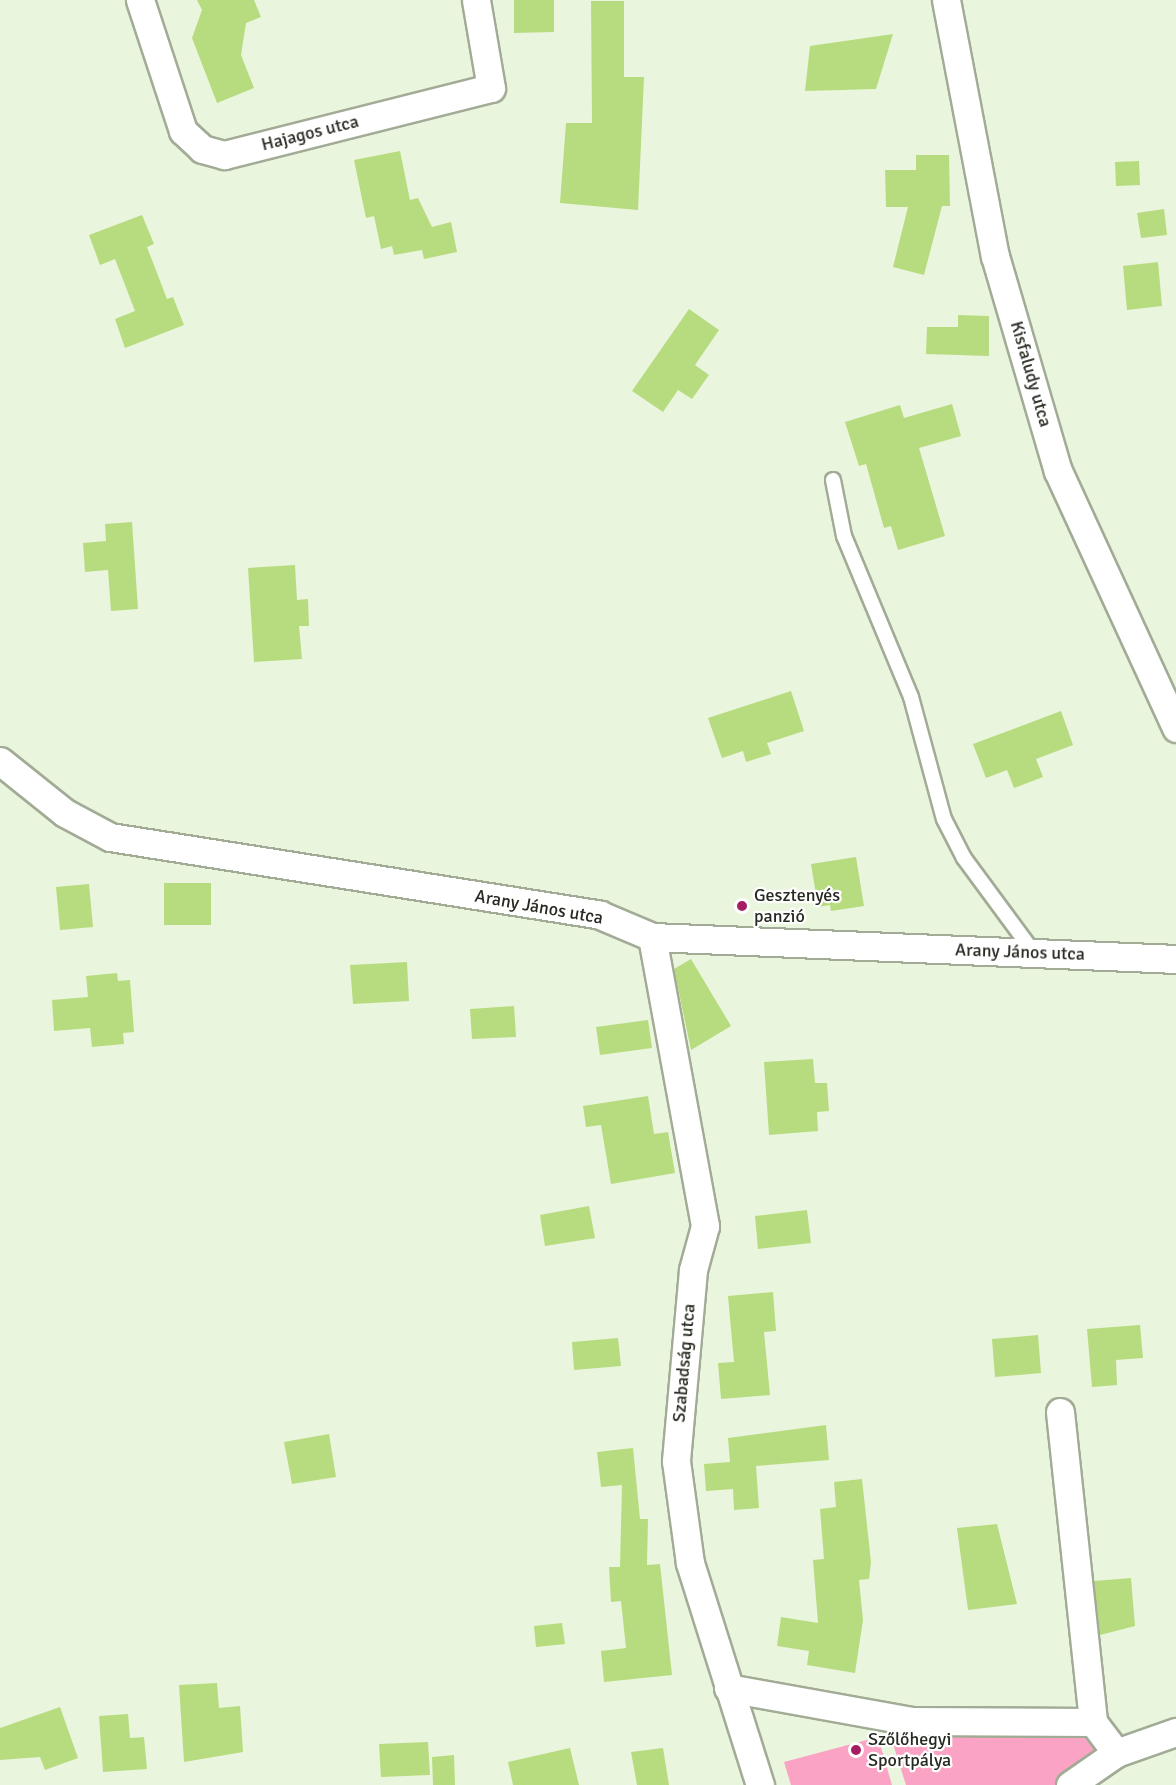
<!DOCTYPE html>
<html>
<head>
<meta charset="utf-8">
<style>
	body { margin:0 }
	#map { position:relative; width:1176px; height:1785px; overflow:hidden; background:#eaf5dd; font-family:Signika,sans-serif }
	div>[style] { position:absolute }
	.green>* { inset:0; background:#faa3c4 }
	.building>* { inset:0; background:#b7dc7f }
	.roads { filter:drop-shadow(2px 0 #a1ab95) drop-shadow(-2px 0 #a1ab95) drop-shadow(0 2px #a1ab95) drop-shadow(0 -2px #a1ab95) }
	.lane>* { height:14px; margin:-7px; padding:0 7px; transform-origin:7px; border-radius:7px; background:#fff }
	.street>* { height:27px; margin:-13.5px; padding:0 13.5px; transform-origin:13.5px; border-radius:13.5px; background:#fff }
	.dots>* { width:16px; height:16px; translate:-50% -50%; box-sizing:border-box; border:3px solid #fff; border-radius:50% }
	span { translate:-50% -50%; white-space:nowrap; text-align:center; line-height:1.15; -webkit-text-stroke:4.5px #fff; paint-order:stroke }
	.street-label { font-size:18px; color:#262a21 }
	.poi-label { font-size:18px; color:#262a21 }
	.left { translate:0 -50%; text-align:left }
</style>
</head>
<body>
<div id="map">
	<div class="green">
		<i style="clip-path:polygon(888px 1728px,1090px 1738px,1100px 1760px,1065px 1785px,906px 1785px)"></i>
		<i style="clip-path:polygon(878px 1737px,892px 1785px,791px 1785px,784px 1762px)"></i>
	</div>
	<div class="building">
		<i style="clip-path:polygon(197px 0,254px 0,261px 17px,246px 23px,241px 55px,254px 88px,217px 103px,192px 38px,202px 10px)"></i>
		<i style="clip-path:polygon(514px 0,554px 0,554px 32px,514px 33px)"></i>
		<i style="clip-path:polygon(591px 1px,624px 1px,624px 77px,644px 77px,638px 210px,560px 203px,566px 123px,592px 123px)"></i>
		<i style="clip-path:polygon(893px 34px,876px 89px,805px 91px,810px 46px)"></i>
		<i style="clip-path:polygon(400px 151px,410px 200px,418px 198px,432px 227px,451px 222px,457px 252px,424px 259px,422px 250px,394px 255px,392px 246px,381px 249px,374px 216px,366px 218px,354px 160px)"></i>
		<i style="clip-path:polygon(916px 155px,949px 155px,950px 206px,942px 206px,924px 275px,893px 267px,908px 207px,886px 207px,885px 170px,916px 170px)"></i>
		<i style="clip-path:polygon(1139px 161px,1140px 185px,1116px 186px,1115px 162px)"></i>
		<i style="clip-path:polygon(1164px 209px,1167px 235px,1141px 238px,1137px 213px)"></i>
		<i style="clip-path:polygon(142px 215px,154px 244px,147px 247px,167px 299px,173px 297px,184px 325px,125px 348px,115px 319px,135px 311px,115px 259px,100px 265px,89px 235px)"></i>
		<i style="clip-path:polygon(1158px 262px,1162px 306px,1127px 310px,1123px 266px)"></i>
		<i style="clip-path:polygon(689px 309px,719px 330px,695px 365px,709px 375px,692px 399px,678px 390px,663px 412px,632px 391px)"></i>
		<i style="clip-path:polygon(958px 315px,989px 316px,989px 356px,926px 354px,927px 327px,958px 327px)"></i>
		<i style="clip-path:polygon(952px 404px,961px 436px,919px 448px,945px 536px,898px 550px,891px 526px,884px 528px,866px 464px,859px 466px,845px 422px,900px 405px,904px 418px)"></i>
		<i style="clip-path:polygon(132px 522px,138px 609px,111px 611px,108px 570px,85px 572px,83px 543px,106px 541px,105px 524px)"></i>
		<i style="clip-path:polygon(295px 565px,297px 600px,308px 599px,309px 626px,299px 626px,302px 659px,254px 662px,248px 568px)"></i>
		<i style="clip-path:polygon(791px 691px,804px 731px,767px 743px,771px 754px,746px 762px,743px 751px,722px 758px,708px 718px)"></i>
		<i style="clip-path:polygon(1061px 711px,1073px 745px,1036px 759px,1043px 777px,1014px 788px,1007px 770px,986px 778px,973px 744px)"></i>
		<i style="clip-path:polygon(856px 857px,864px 906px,831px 911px,830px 905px,818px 907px,811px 864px)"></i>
		<i style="clip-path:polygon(164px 883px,211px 883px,211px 925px,164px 925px)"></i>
		<i style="clip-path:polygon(89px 884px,93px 927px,60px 930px,56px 887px)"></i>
		<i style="clip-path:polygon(691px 959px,731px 1026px,691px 1050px,674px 969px)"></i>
		<i style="clip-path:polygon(407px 962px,409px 1001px,353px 1004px,350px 965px)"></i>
		<i style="clip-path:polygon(117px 973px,118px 981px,130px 980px,134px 1032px,123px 1033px,124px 1044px,92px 1047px,90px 1028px,54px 1031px,52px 1000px,88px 997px,86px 976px)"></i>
		<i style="clip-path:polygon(514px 1006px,516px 1037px,472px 1039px,470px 1009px)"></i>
		<i style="clip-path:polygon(648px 1020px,652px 1048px,600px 1055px,596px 1027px)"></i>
		<i style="clip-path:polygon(813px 1059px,815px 1083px,827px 1083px,829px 1111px,817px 1112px,818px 1131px,769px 1135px,764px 1062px)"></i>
		<i style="clip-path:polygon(648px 1096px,654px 1134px,668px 1132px,675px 1173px,611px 1184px,601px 1125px,586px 1127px,583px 1106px)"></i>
		<i style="clip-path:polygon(589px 1206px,595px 1238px,545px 1246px,540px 1215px)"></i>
		<i style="clip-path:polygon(807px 1210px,811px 1243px,758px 1249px,755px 1216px)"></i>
		<i style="clip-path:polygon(773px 1292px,776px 1331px,764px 1332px,770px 1395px,721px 1399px,718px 1363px,734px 1362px,728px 1296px)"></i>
		<i style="clip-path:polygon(1140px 1325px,1143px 1358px,1116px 1360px,1117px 1385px,1092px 1387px,1087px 1329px)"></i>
		<i style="clip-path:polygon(1038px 1335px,1041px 1373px,995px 1377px,992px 1339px)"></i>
		<i style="clip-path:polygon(618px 1338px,621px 1366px,574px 1370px,572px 1342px)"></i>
		<i style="clip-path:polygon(826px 1425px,829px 1460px,756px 1466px,759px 1508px,734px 1510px,733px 1489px,706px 1491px,704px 1464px,730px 1462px,728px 1438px)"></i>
		<i style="clip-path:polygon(329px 1434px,336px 1477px,292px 1484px,284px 1442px)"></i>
		<i style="clip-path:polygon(633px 1448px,640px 1519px,648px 1519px,647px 1565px,660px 1564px,672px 1675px,604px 1682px,601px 1651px,626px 1648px,621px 1601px,611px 1602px,609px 1567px,620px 1567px,622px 1485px,601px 1487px,597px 1452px)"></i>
		<i style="clip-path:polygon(862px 1479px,871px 1562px,869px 1579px,859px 1580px,863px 1620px,855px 1673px,807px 1665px,809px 1651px,777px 1646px,781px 1617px,818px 1623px,813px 1560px,824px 1559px,820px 1509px,836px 1507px,834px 1482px)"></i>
		<i style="clip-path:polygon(997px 1524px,1017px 1604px,968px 1610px,957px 1528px)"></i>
		<i style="clip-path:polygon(1131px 1578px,1135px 1626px,1100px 1635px,1094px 1581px)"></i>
		<i style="clip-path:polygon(562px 1623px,565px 1644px,536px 1647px,534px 1626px)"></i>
		<i style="clip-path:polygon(217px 1683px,219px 1708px,240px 1706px,243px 1752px,184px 1762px,179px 1685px)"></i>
		<i style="clip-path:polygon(60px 1707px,78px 1758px,45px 1770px,40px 1757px,0 1760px,0 1728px)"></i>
		<i style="clip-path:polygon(128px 1714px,130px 1738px,144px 1737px,147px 1769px,103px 1772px,99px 1716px)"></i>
		<i style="clip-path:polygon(428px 1742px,430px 1775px,381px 1777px,379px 1744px)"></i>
		<i style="clip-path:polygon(570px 1748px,579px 1785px,513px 1785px,508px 1762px)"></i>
		<i style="clip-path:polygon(663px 1748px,669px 1785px,637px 1785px,631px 1752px)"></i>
		<i style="clip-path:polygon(454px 1755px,455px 1785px,433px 1785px,432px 1757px)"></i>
	</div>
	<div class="roads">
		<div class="lane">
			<i style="left:833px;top:480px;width:57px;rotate:78.9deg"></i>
			<i style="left:844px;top:536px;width:174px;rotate:67.4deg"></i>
			<i style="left:911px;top:697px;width:126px;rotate:74.9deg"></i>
			<i style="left:944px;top:819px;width:44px;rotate:62.9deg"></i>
			<i style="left:964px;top:858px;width:118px;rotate:53.6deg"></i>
		</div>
		<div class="street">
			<i style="left:140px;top:0;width:138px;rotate:71.8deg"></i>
			<i style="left:183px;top:131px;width:26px;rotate:43deg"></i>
			<i style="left:202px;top:149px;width:23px;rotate:15deg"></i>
			<i style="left:224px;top:155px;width:275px;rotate:-14.1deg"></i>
			<i style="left:491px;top:88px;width:89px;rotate:-99.7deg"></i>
			<i style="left:946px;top:0;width:261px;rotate:79.2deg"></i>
			<i style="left:995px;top:256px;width:224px;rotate:73.7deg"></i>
			<i style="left:1058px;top:471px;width:283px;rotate:65.3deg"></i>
			<i style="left:0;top:761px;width:83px;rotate:38.7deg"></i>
			<i style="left:65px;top:813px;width:51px;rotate:28.1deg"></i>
			<i style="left:110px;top:837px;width:496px;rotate:9deg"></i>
			<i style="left:600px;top:915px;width:56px;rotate:22.9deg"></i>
			<i style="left:652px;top:937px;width:524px;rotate:2.4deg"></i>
			<i style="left:652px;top:937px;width:294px;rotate:79.6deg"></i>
			<i style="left:705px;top:1226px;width:46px;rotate:105.3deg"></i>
			<i style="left:693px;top:1270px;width:192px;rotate:95.1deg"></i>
			<i style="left:676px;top:1461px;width:103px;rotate:82.2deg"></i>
			<i style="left:690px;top:1563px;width:233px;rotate:72.5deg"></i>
			<i style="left:1060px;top:1412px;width:312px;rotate:83.9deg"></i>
			<i style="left:1093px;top:1722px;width:39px;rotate:53deg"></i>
			<i style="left:728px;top:1688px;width:187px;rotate:10.2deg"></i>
			<i style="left:912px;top:1721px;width:181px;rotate:0.3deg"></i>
			<i style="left:1070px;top:1785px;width:56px;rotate:-34.8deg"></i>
			<i style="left:1116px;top:1753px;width:64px;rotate:-19.3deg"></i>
		</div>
	</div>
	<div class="dots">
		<i style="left:742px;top:906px;background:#a71d63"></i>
		<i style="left:856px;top:1750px;background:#a71d63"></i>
	</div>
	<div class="street-label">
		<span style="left:310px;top:133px;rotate:-14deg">Hajagos utca</span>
		<span style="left:1031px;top:374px;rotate:74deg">Kisfaludy utca</span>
		<span style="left:539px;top:907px;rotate:10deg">Arany János utca</span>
		<span style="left:1020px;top:952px;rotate:2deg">Arany János utca</span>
		<span style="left:684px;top:1363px;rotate:-85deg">Szabadság utca</span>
	</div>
	<div class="poi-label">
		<span class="left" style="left:754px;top:906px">Gesztenyés<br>panzió</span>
		<span class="left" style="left:868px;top:1750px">Szőlőhegyi<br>Sportpálya</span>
	</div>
</div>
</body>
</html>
